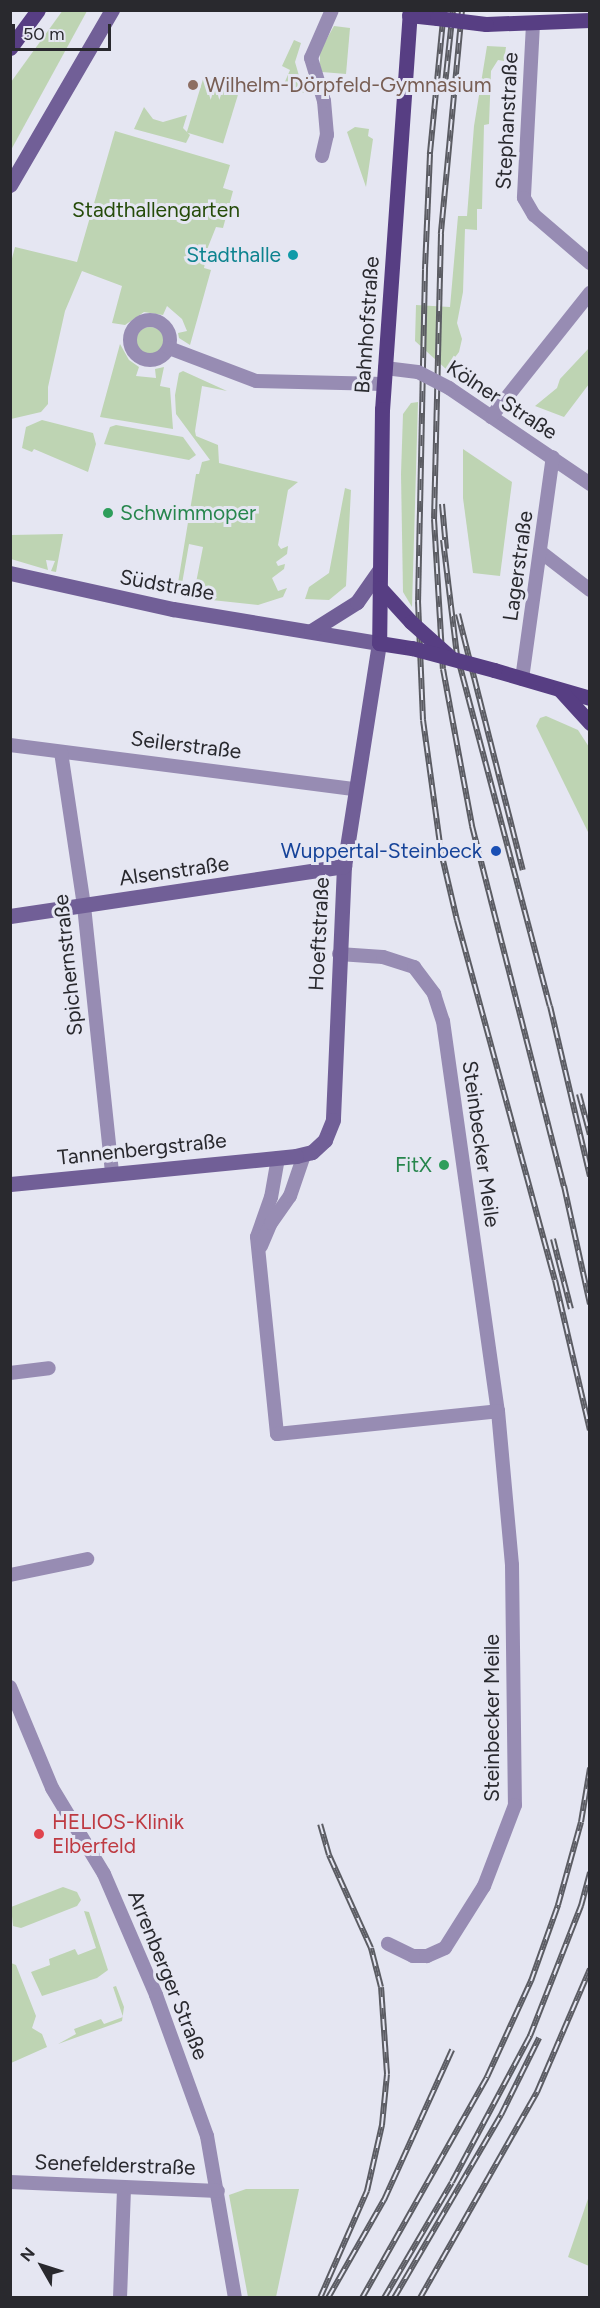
<!DOCTYPE html>
<html>
<head>
<meta charset="utf-8">
<style>
  body { margin:0 }
  #map { position:relative; width:600px; height:2308px; overflow:hidden; background:#e5e6f2; font-family:Figtree,sans-serif }
  div>[style] { position:absolute }
  [style*='--x'] { left:calc(var(--x)*1px); top:calc(var(--y)*1px); width:calc(var(--w)*1px); rotate:calc(var(--a)*1deg) }
  .green>* { inset:0; background:#bed4b3; transform-origin:0 0 }
  .round { border-radius:50% }
  .street>* { height:14px; margin:-7px; padding:0 7px; transform-origin:7px; border-radius:7px; background:#978cb3 }
  .street>.ring { margin:-7px; padding:0; box-sizing:content-box; background:none; border:14px solid #978cb3; border-radius:50% }
  .secondary>* { height:15px; margin:-7.5px; padding:0 7.5px; transform-origin:7.5px; border-radius:7.5px; background:#715f97 }
  .primary>* { height:15px; margin:-7.5px; padding:0 7.5px; transform-origin:7.5px; border-radius:7.5px; background:#573e83 }
  .rail>* { height:6px; margin-top:-3px; transform-origin:0; background:repeating-linear-gradient(90deg,#e5e6f2 0 11px,#5b5c63 0 22px); box-sizing:border-box; border-block:2px solid #5b5c63 }
  .street-bridge>* { height:14px; margin:-7px; padding:0 7px; transform-origin:7px; border-radius:7px; background:#978cb3 }
  .primary-bridge>* { height:15px; margin:-7.5px; padding:0 7.5px; transform-origin:7.5px; border-radius:7.5px; background:#573e83 }
  .dots>* { width:16px; height:16px; translate:-50% -50%; box-sizing:border-box; border:3px solid #e5e6f2; border-radius:50% }
  span { translate:-50% -50%; white-space:nowrap; text-align:center; line-height:1.15; -webkit-text-stroke:6px #e5e6f2; paint-order:stroke }
  .education-label { font-size:21px; color:#785e54 }
  .left { translate:0 -50%; text-align:left }
  .street-label { font-size:21px; color:#29292e }
  .park-label { font-size:21px; color:#254b09 }
  .culture-label { font-size:21px; color:#0d838f }
  .right { translate:-100% -50%; text-align:right }
  .leisure-label { font-size:21px; color:#27864d }
  .transit-label { font-size:21px; color:#164399 }
  .health-label { font-size:21px; color:#be3a42 }
  .frame { position:absolute; inset:0; border:12px solid #29292e; pointer-events:none }
  .north { position:absolute; left:12px; top:2236px; width:60px; height:60px; -webkit-text-stroke:4px #e5e6f2; paint-order:stroke; rotate:309deg; font-size:16px; font-weight:700; line-height:24px; text-align:center; color:#29292e }
  .north::after { content:''; display:block; margin:auto; width:21px; height:27px; background:#29292e; clip-path:polygon(50% 0,100% 100%,50% 72%,0 100%) }
  .scale { position:absolute; left:12px; top:24px; width:99px; height:27px; box-sizing:border-box; border:3px solid #29292e; border-top:0; padding-left:8px; font-size:18px; line-height:21px; white-space:nowrap; color:#29292e; -webkit-text-stroke:4px #e5e6f2; paint-order:stroke }
</style>
</head>
<body>
<div id="map">
  <div class="green">
    <i style="clip-path:polygon(63px 10px,87px 11px,11px 150px,11px 82px)"></i>
    <i style="clip-path:polygon(334px 26px,350px 28px,346px 74px,322px 72px,320px 65px,320px 51px)"></i>
    <i style="clip-path:polygon(294px 40px,301px 43px,295px 62px,304px 93px,284px 84px,290px 70px,282px 66px)"></i>
    <i style="clip-path:polygon(487px 46px,506px 47px,504px 61px,498px 60px,491px 71px,489px 124px,484px 125px,482px 209px,477px 209px,477px 230px,465px 229px,463px 292px,457px 323px,462px 339px,459px 352px,446px 369px,415px 341px,416px 305px,450px 307px,458px 216px,467px 216px,474px 126px)"></i>
    <i style="left:204px;top:76px;width:38px;height:59px;rotate:17deg"></i>
    <i style="clip-path:polygon(144px 107px,153px 119px,163px 122px,187px 115px,183px 128px,190px 135px,186px 143px,134px 129px)"></i>
    <i style="clip-path:polygon(355px 127px,369px 129px,368px 136px,373px 139px,366px 187px,347px 132px)"></i>
    <i style="clip-path:polygon(115px 131px,230px 165px,223px 188px,233px 191px,223px 228px,216px 227px,208px 247px,204px 268px,211px 270px,190px 345px,179px 338px,178px 333px,187px 331px,182px 319px,167px 306px,163px 315px,144px 312px,125px 325px,112px 323px,122px 286px,82px 271px,65px 311px,48px 387px,48px 404px,41px 412px,11px 419px,10px 266px,15px 247px,77px 262px)"></i>
    <i class="round" style="left:136px;top:327px;width:28px;height:28px"></i>
    <i style="clip-path:polygon(120px 344px,129px 360px,139px 367px,136px 376px,156px 378px,155px 369px,164px 367px,160px 386px,170px 388px,173px 429px,100px 417px)"></i>
    <i style="clip-path:polygon(589px 348px,589px 384px,564px 417px,535px 406px,557px 388px,560px 379px)"></i>
    <i style="clip-path:polygon(183px 371px,227px 391px,202px 386px,195px 431px,196px 436px,218px 445px,219px 463px,298px 482px,288px 490px,278px 545px,281px 549px,288px 546px,287px 554px,276px 562px,278px 566px,285px 564px,284px 569px,272px 578px,278px 591px,287px 588px,283px 597px,258px 605px,193px 598px,203px 547px,189px 544px,180px 595px,176px 595px,196px 474px,199px 474px,202px 462px,210px 460px,176px 414px,175px 395px,179px 373px)"></i>
    <i style="clip-path:polygon(418px 402px,412px 607px,403px 592px,401px 474px,403px 414px,411px 403px)"></i>
    <i style="clip-path:polygon(42px 420px,93px 433px,96px 444px,88px 472px,34px 449px,32px 452px,22px 448px,26px 427px)"></i>
    <i style="clip-path:polygon(116px 425px,183px 437px,196px 455px,189px 460px,104px 444px,110px 427px)"></i>
    <i style="clip-path:polygon(463px 449px,512px 482px,500px 576px,473px 573px,463px 498px)"></i>
    <i style="clip-path:polygon(345px 488px,351px 490px,346px 586px,329px 600px,305px 599px,309px 587px,329px 573px)"></i>
    <i style="clip-path:polygon(63px 534px,56px 572px,51px 571px,55px 561px,46px 560px,48px 570px,11px 559px,11px 535px)"></i>
    <i style="clip-path:polygon(546px 716px,578px 730px,589px 747px,589px 834px,536px 726px,540px 718px)"></i>
    <i style="clip-path:polygon(63px 1887px,77px 1892px,81px 1900px,77px 1906px,21px 1928px,13px 1926px,11px 1907px)"></i>
    <i style="clip-path:polygon(84px 1911px,89px 1912px,108px 1970px,97px 1978px,42px 1996px,31px 1972px,50px 1965px,49px 1959px,75px 1949px,78px 1955px,96px 1948px)"></i>
    <i style="clip-path:polygon(11px 1963px,16px 1965px,36px 2016px,32px 2028px,42px 2034px,47px 2047px,11px 2063px)"></i>
    <i style="clip-path:polygon(116px 1986px,124px 2007px,122px 2021px,58px 2044px,76px 2034px,74px 2029px,101px 2019px,104px 2024px,123px 2017px,113px 1987px)"></i>
    <i style="clip-path:polygon(246px 2189px,299px 2189px,276px 2297px,248px 2297px,229px 2195px)"></i>
    <i style="clip-path:polygon(589px 2196px,589px 2266px,568px 2257px)"></i>
  </div>
  <div class="street">
    <i style="--x:533;--y:24;--w:174;--a:93"></i>
    <i style="--x:524;--y:198;--w:20;--a:60"></i>
    <i style="--x:534;--y:215;--w:74;--a:40.6"></i>
    <i style="--x:322;--y:156;--w:22;--a:-77"></i>
    <i style="--x:327;--y:135;--w:34;--a:-95"></i>
    <i style="--x:324;--y:101;--w:45;--a:-106.8"></i>
    <i style="--x:311;--y:58;--w:52;--a:-66.4"></i>
    <i class="ring" style="left:130px;top:320px;width:26px;height:26px"></i>
    <i style="--x:169;--y:348;--w:93;--a:20.8"></i>
    <i style="--x:256;--y:381;--w:128;--a:1.3"></i>
    <i style="--x:385;--y:368;--w:33;--a:7"></i>
    <i style="--x:449;--y:388;--w:171;--a:34.2"></i>
    <i style="--x:491;--y:417;--w:159;--a:-51.4"></i>
    <i style="--x:542;--y:553;--w:61;--a:37.6"></i>
    <i style="--x:522;--y:679;--w:224;--a:-82.1"></i>
    <i style="--x:10;--y:745;--w:348;--a:7.3"></i>
    <i style="--x:61;--y:752;--w:156;--a:81.5"></i>
    <i style="--x:84;--y:906;--w:268;--a:84"></i>
    <i style="--x:339;--y:954;--w:44;--a:3.9"></i>
    <i style="--x:383;--y:957;--w:33;--a:18"></i>
    <i style="--x:414;--y:967;--w:34;--a:53"></i>
    <i style="--x:434;--y:994;--w:28;--a:72"></i>
    <i style="--x:443;--y:1021;--w:394;--a:82"></i>
    <i style="--x:498;--y:1411;--w:155;--a:84.8"></i>
    <i style="--x:512;--y:1565;--w:240;--a:89.3"></i>
    <i style="--x:515;--y:1805;--w:87;--a:110.9"></i>
    <i style="--x:484;--y:1886;--w:73;--a:122.2"></i>
    <i style="--x:445;--y:1948;--w:20;--a:156"></i>
    <i style="--x:427;--y:1956;--w:14;--a:180"></i>
    <i style="--x:413;--y:1956;--w:28;--a:-154"></i>
    <i style="--x:278;--y:1158;--w:40;--a:100"></i>
    <i style="--x:271;--y:1197;--w:42;--a:109.3"></i>
    <i style="--x:257;--y:1237;--w:198;--a:84.2"></i>
    <i style="--x:277;--y:1434;--w:222;--a:-5.9"></i>
    <i style="--x:261;--y:1246;--w:25;--a:-67"></i>
    <i style="--x:271;--y:1223;--w:33;--a:-55"></i>
    <i style="--x:290;--y:1196;--w:43;--a:-71.1"></i>
    <i style="--x:10;--y:1373;--w:39;--a:-7"></i>
    <i style="--x:10;--y:1575;--w:79;--a:-11.7"></i>
    <i style="--x:10;--y:1687;--w:109;--a:67.4"></i>
    <i style="--x:52;--y:1788;--w:100;--a:58.8"></i>
    <i style="--x:104;--y:1874;--w:132;--a:66.7"></i>
    <i style="--x:156;--y:1995;--w:150;--a:70.1"></i>
    <i style="--x:207;--y:2136;--w:164;--a:80.2"></i>
    <i style="--x:10;--y:2182;--w:208;--a:2.5"></i>
    <i style="--x:120;--y:2298;--w:110;--a:-87.9"></i>
  </div>
  <div class="secondary">
    <i style="--x:10;--y:185;--w:203;--a:-59.8"></i>
    <i style="--x:10;--y:573;--w:167;--a:12.5"></i>
    <i style="--x:173;--y:609;--w:209;--a:9.4"></i>
    <i style="--x:379;--y:643;--w:226;--a:98.9"></i>
    <i style="--x:344;--y:866;--w:254;--a:92.5"></i>
    <i style="--x:333;--y:1120;--w:22;--a:112"></i>
    <i style="--x:325;--y:1140;--w:18;--a:137"></i>
    <i style="--x:312;--y:1152;--w:16;--a:166"></i>
    <i style="--x:296;--y:1156;--w:287;--a:174.4"></i>
    <i style="--x:311;--y:631;--w:54;--a:-32.2"></i>
    <i style="--x:357;--y:602;--w:40;--a:-55.1"></i>
    <i style="--x:10;--y:916;--w:338;--a:-8.5"></i>
  </div>
  <div class="primary">
    <i style="--x:410;--y:10;--w:400;--a:94"></i>
    <i style="--x:382;--y:409;--w:234;--a:90.7"></i>
    <i style="--x:379;--y:643;--w:33;--a:9"></i>
    <i style="--x:409;--y:15;--w:28;--a:6"></i>
    <i style="--x:486;--y:24;--w:104;--a:-2.2"></i>
    <i style="--x:10;--y:48;--w:47;--a:-53.6"></i>
    <i style="--x:380;--y:588;--w:46;--a:47.6"></i>
    <i style="--x:494;--y:670;--w:100;--a:16.3"></i>
    <i style="--x:560;--y:690;--w:45;--a:47.7"></i>
  </div>
  <div class="rail">
    <i style="--x:444;--y:10;--w:145;--a:95.6"></i>
    <i style="--x:430;--y:154;--w:116;--a:92.5"></i>
    <i style="--x:425;--y:270;--w:331;--a:91.2"></i>
    <i style="--x:418;--y:601;--w:119;--a:87.6"></i>
    <i style="--x:423;--y:720;--w:133;--a:82.2"></i>
    <i style="--x:441;--y:852;--w:70;--a:76.8"></i>
    <i style="--x:457;--y:920;--w:373;--a:74.8"></i>
    <i style="--x:555;--y:1280;--w:154;--a:76.9"></i>
    <i style="--x:462;--y:10;--w:225;--a:95.4"></i>
    <i style="--x:441;--y:234;--w:285;--a:91.4"></i>
    <i style="--x:434;--y:519;--w:150;--a:86.6"></i>
    <i style="--x:443;--y:669;--w:160;--a:79.5"></i>
    <i style="--x:472;--y:826;--w:372;--a:75.7"></i>
    <i style="--x:564;--y:1186;--w:121;--a:77.6"></i>
    <i style="--x:444;--y:94;--w:84;--a:-83.9"></i>
    <i style="--x:442;--y:504;--w:45;--a:84.9"></i>
    <i style="--x:443;--y:540;--w:116;--a:83.1"></i>
    <i style="--x:457;--y:655;--w:363;--a:75.2"></i>
    <i style="--x:550;--y:1006;--w:175;--a:76.8"></i>
    <i style="--x:458;--y:614;--w:264;--a:75.8"></i>
    <i style="--x:579;--y:1094;--w:42;--a:75"></i>
    <i style="--x:553;--y:1239;--w:72;--a:75.6"></i>
    <i style="--x:320;--y:2298;--w:117;--a:-66.3"></i>
    <i style="--x:367;--y:2191;--w:68;--a:-77.2"></i>
    <i style="--x:382;--y:2125;--w:51;--a:-84.4"></i>
    <i style="--x:387;--y:2074;--w:87;--a:-93.9"></i>
    <i style="--x:381;--y:1987;--w:40;--a:-104.4"></i>
    <i style="--x:371;--y:1948;--w:102;--a:-114.3"></i>
    <i style="--x:329;--y:1855;--w:32;--a:-106"></i>
    <i style="--x:328;--y:2298;--w:113;--a:-60.3"></i>
    <i style="--x:384;--y:2200;--w:165;--a:-65.6"></i>
    <i style="--x:362;--y:2298;--w:254;--a:-60.5"></i>
    <i style="--x:487;--y:2077;--w:106;--a:-65.4"></i>
    <i style="--x:531;--y:1981;--w:81;--a:-70.4"></i>
    <i style="--x:558;--y:1905;--w:86;--a:-74.5"></i>
    <i style="--x:581;--y:1822;--w:55;--a:-80.5"></i>
    <i style="--x:384;--y:2298;--w:134;--a:-59.6"></i>
    <i style="--x:452;--y:2182;--w:166;--a:-61.9"></i>
    <i style="--x:530;--y:2036;--w:140;--a:-68.6"></i>
    <i style="--x:581;--y:1906;--w:35;--a:-75"></i>
    <i style="--x:394;--y:2298;--w:212;--a:-59.7"></i>
    <i style="--x:501;--y:2115;--w:86;--a:-63.7"></i>
    <i style="--x:420;--y:2298;--w:237;--a:-60.4"></i>
    <i style="--x:537;--y:2092;--w:134;--a:-66.7"></i>
  </div>
  <div class="street-bridge">
    <i style="--x:418;--y:372;--w:35;--a:27"></i>
  </div>
  <div class="primary-bridge">
    <i style="--x:437;--y:18;--w:49;--a:7"></i>
    <i style="--x:411;--y:622;--w:51;--a:41.8"></i>
    <i style="--x:412;--y:648;--w:85;--a:15"></i>
  </div>
  <div class="dots">
    <i style="left:193px;top:85px;background:#8d6e63"></i>
    <i style="left:293px;top:255px;background:#0f9aa8"></i>
    <i style="left:108px;top:513px;background:#2e9e5b"></i>
    <i style="left:496px;top:851px;background:#1a4fb4"></i>
    <i style="left:444px;top:1165px;background:#2e9e5b"></i>
    <i style="left:39px;top:1834px;background:#e0444e"></i>
  </div>
  <div class="education-label">
    <span class="left" style="left:205px;top:85px">Wilhelm-Dörpfeld-Gymnasium</span>
  </div>
  <div class="street-label">
    <span style="left:507px;top:121px;rotate:-87deg">Stephanstraße</span>
    <span style="left:367px;top:325px;rotate:-86deg">Bahnhofstraße</span>
    <span style="left:502px;top:400px;rotate:33deg">Kölner Straße</span>
    <span style="left:518px;top:566px;rotate:-82deg">Lagerstraße</span>
    <span style="left:167px;top:585px;rotate:10deg">Südstraße</span>
    <span style="left:186px;top:745px;rotate:7deg">Seilerstraße</span>
    <span style="left:174px;top:871px;rotate:-8deg">Alsenstraße</span>
    <span style="left:319px;top:934px;rotate:-87deg">Hoeftstraße</span>
    <span style="left:68px;top:965px;rotate:-96deg">Spichernstraße</span>
    <span style="left:481px;top:1144px;rotate:82deg">Steinbecker Meile</span>
    <span style="left:142px;top:1149px;rotate:-6deg">Tannenbergstraße</span>
    <span style="left:492px;top:1718px;rotate:-90deg">Steinbecker Meile</span>
    <span style="left:168px;top:1975px;rotate:68deg">Arrenberger Straße</span>
    <span style="left:115px;top:2165px;rotate:2deg">Senefelderstraße</span>
  </div>
  <div class="park-label">
    <span style="left:156px;top:210px">Stadthallengarten</span>
  </div>
  <div class="culture-label">
    <span class="right" style="left:281px;top:255px">Stadthalle</span>
  </div>
  <div class="leisure-label">
    <span class="left" style="left:120px;top:513px">Schwimmoper</span>
    <span class="right" style="left:432px;top:1165px">FitX</span>
  </div>
  <div class="transit-label">
    <span class="right" style="left:482px;top:851px">Wuppertal-Steinbeck</span>
  </div>
  <div class="health-label">
    <span class="left" style="left:52px;top:1834px">HELIOS-Klinik<br>Elberfeld</span>
  </div>
  <div class="frame"></div>
  <div class="north">N</div>
  <div class="scale">50 m</div>
</div>
</body>
</html>
